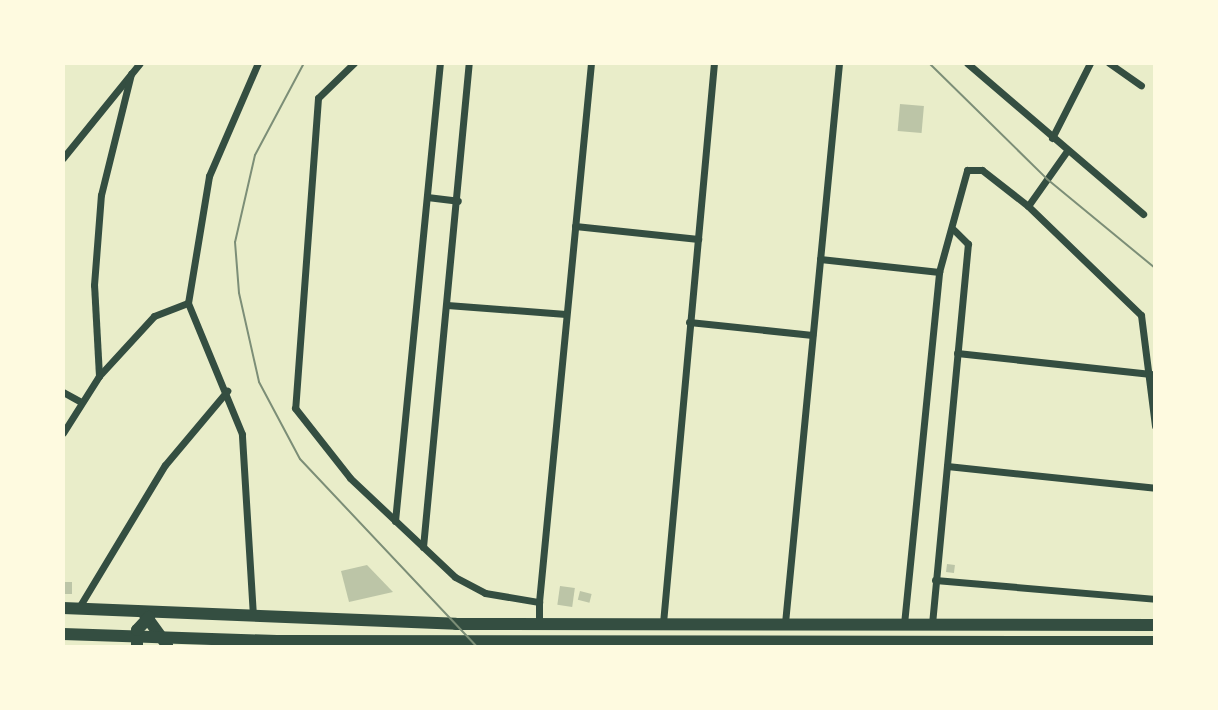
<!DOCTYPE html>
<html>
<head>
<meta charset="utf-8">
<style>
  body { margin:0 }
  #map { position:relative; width:1218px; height:710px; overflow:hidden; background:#e9edc9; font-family:"Fira Sans Condensed",sans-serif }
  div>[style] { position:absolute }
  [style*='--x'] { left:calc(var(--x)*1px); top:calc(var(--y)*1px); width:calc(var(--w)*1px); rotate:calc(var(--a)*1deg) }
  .building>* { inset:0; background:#bcc5a7; transform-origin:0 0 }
  .minor>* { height:7px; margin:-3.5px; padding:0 3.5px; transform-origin:3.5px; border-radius:3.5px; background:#344e41 }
  .primary>* { height:12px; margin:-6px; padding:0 6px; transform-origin:6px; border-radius:6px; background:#344e41 }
  .tram>* { height:2px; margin:-1px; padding:0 1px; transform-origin:1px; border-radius:1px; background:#7c8e77 }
  span { translate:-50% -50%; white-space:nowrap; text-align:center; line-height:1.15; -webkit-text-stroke:6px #fefae0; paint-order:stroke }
  .frame { position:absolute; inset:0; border:65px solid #fefae0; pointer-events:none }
</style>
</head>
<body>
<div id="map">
  <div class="building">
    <i style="left:900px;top:104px;width:24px;height:27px;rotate:5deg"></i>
    <i style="left:947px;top:564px;width:8px;height:8px;rotate:7deg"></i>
    <i style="clip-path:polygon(367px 565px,393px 592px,349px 602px,341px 571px)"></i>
    <i style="left:63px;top:582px;width:9px;height:12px"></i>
    <i style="left:560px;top:586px;width:15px;height:19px;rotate:8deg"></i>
    <i style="left:580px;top:591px;width:12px;height:9px;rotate:14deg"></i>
  </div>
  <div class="minor">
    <i style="--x:354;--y:63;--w:50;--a:135.8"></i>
    <i style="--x:318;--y:98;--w:311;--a:94.2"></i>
    <i style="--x:295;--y:408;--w:89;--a:51.8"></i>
    <i style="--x:350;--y:478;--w:144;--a:43.3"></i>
    <i style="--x:455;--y:577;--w:34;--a:28"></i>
    <i style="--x:485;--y:593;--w:55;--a:9.5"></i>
    <i style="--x:539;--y:602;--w:22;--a:90"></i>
    <i style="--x:967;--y:63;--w:232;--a:40.6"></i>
    <i style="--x:1109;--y:63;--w:39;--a:35"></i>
    <i style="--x:1052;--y:138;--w:84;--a:-63.1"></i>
    <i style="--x:63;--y:158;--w:122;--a:-51"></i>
    <i style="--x:427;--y:197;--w:31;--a:7"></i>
    <i style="--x:1028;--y:206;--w:67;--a:-54.7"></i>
    <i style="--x:575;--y:226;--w:124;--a:6"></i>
    <i style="--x:820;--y:259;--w:120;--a:6.2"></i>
    <i style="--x:447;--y:305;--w:119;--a:4.3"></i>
    <i style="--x:689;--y:322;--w:124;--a:6"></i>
    <i style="--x:957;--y:353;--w:195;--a:6.2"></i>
    <i style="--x:99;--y:376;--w:91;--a:-93.1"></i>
    <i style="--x:94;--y:285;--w:90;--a:-85.6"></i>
    <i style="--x:101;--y:195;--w:125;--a:-76.1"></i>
    <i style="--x:63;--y:392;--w:21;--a:29"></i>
    <i style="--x:63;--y:433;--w:67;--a:-57.7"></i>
    <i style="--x:99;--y:376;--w:81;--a:-47.5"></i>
    <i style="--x:154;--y:316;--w:36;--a:-21"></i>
    <i style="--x:947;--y:466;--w:209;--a:6"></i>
    <i style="--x:395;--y:521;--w:460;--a:-84.4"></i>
    <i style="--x:423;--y:547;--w:486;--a:-84.6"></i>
    <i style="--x:935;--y:580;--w:221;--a:4.9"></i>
    <i style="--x:539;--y:602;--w:542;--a:-84.49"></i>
    <i style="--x:78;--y:609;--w:168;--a:-58.9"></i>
    <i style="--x:165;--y:465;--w:97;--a:-50"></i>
    <i style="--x:253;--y:616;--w:182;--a:-93.5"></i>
    <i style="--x:242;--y:434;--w:142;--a:-112.4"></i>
    <i style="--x:188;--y:303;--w:129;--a:-80.6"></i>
    <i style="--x:209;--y:176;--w:123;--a:-66.6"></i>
    <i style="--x:663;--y:623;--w:562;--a:-84.8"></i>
    <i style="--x:785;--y:623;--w:563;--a:-84.49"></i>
    <i style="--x:904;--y:624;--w:354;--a:-84.3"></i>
    <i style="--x:939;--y:272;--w:106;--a:-74.6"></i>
    <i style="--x:967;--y:170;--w:15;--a:0"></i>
    <i style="--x:982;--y:170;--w:58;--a:38"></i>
    <i style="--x:1028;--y:206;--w:157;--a:44"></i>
    <i style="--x:1141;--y:315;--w:112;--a:82.8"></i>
    <i style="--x:932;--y:624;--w:382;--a:-84.6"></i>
    <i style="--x:968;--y:244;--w:20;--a:-135"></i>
  </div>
  <div class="primary">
    <i style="--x:63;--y:608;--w:393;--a:2.3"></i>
    <i style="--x:456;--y:624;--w:699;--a:0.08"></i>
    <i style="--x:143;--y:612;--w:41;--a:54"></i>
    <i style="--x:63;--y:634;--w:214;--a:1.9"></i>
    <i style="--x:277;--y:641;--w:878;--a:0.07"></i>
    <i style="--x:137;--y:647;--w:17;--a:-90"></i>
    <i style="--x:137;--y:630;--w:18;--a:-47"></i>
  </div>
  <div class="tram">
    <i style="--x:304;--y:63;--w:104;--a:118"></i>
    <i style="--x:255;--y:155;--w:89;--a:102.9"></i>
    <i style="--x:235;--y:242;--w:51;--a:85.5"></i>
    <i style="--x:239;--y:293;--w:91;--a:77.3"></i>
    <i style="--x:259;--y:382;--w:87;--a:62"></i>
    <i style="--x:300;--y:459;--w:258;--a:46.7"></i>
    <i style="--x:929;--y:63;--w:165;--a:44.5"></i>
    <i style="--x:1047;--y:179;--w:140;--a:39.5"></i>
  </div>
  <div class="frame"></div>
</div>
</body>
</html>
